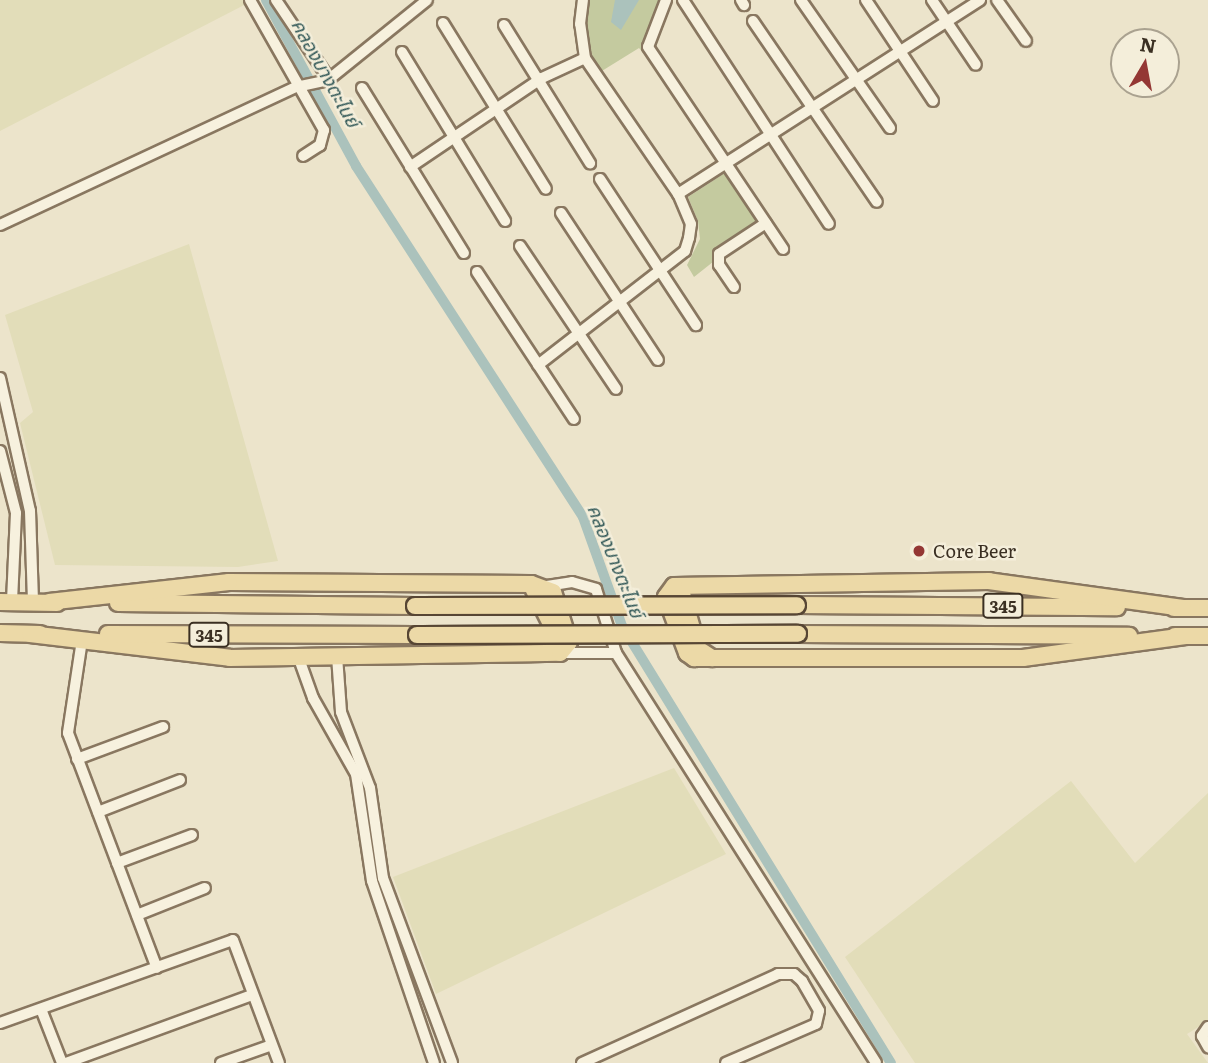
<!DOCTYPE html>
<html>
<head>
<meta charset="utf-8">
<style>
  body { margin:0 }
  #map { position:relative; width:1208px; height:1063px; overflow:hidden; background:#ece4cb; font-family:Literata,"Noto Sans Thai",serif }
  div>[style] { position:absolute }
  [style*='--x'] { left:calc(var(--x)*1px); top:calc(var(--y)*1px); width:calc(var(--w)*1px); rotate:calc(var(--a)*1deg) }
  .farmland>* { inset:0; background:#e2ddb9 }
  .green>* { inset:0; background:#c4ca9f }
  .water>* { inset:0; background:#abc2bc }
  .canal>* { height:10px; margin:-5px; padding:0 5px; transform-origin:5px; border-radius:5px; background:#abc2bc }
  .roads { filter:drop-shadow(2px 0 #897760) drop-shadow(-2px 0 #897760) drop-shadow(0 2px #897760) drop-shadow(0 -2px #897760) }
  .minor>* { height:10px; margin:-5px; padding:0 5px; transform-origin:5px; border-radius:5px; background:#f7f1de }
  .primary>* { height:16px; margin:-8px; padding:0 8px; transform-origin:8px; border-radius:8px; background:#ecd9a7 }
  .bridges { filter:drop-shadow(2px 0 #574634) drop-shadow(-2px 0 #574634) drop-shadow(0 2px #574634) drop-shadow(0 -2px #574634) }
  .primary-bridge>* { height:16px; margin:-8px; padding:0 8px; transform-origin:8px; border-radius:8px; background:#ecd9a7 }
  .dots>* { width:19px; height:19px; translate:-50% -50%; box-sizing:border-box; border:4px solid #f4eeda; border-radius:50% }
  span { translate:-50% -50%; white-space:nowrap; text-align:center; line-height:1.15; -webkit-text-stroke:5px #f4eeda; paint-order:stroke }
  .shield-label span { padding:2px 5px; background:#f4eeda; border:2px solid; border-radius:5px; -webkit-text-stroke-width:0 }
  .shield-label { font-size:16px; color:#3a2f22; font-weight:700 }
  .poi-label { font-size:18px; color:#3a2f22 }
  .left { translate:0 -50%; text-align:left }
  .water-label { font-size:19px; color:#335958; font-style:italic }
  .north { position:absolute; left:1110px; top:28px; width:70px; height:70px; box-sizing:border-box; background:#f4eeda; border:2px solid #aaa290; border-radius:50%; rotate:10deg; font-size:19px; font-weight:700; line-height:28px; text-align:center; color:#3a2f22 }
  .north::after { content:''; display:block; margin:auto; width:24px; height:32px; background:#943734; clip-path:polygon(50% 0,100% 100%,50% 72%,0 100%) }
</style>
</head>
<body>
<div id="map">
  <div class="farmland">
    <i style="clip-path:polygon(0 0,249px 0,250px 2px,0 131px)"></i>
    <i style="clip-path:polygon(189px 244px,278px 561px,238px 567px,55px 565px,20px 423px,33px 412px,5px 315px)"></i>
    <i style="clip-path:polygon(674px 768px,726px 854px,436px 994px,393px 877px)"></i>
    <i style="clip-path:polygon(1071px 781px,1135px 863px,1208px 793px,1208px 1021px,1187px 1034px,1208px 1063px,915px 1063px,845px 957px)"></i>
  </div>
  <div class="green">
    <i style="clip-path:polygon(587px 0,667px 0,645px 55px,639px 48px,597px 74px,587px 60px,581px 25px)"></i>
    <i style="clip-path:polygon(728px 171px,762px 223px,694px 277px,687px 265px,700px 239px,698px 221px,688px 197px)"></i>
  </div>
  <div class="water">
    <i style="clip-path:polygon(615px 0,639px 0,621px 30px,611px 22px)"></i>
  </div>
  <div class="canal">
    <i style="--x:266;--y:0;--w:189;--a:61.5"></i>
    <i style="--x:356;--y:166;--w:418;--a:57.1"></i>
    <i style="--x:583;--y:517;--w:116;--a:70.3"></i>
    <i style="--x:622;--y:626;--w:513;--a:58.39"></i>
  </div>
  <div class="roads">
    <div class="minor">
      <i style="--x:250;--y:0;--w:150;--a:60.4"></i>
      <i style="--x:324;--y:130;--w:16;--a:105"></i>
      <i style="--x:320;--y:145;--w:20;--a:147"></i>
      <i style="--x:276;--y:0;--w:95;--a:56.1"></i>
      <i style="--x:666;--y:0;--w:50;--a:111"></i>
      <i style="--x:648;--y:47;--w:243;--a:56.2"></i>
      <i style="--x:683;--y:0;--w:267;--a:56.9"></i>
      <i style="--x:741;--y:0;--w:6;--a:59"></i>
      <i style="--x:801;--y:0;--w:156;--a:55.2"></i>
      <i style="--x:866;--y:0;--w:121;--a:56.4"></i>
      <i style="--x:932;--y:0;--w:78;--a:55.9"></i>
      <i style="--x:997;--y:0;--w:50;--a:54.7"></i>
      <i style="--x:753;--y:21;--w:219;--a:55.6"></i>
      <i style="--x:443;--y:23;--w:195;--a:58.2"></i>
      <i style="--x:504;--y:25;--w:163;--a:58.1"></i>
      <i style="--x:402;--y:52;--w:198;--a:58.6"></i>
      <i style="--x:362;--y:88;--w:194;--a:58.3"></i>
      <i style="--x:410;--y:167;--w:159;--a:-34"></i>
      <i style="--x:542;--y:78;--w:47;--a:-24.9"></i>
      <i style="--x:600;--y:179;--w:175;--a:56.7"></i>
      <i style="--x:678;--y:194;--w:359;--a:-32.7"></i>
      <i style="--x:561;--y:213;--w:176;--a:56.6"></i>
      <i style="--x:0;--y:225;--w:327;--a:-25"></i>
      <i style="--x:296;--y:87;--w:33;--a:-12"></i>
      <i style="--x:328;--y:80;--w:127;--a:-38.9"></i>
      <i style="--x:520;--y:246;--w:172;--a:56.1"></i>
      <i style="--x:477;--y:272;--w:176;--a:56.6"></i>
      <i style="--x:734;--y:287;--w:27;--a:-124"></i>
      <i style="--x:719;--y:265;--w:11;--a:-90"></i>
      <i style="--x:719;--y:254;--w:56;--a:-33.4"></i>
      <i style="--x:538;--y:365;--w:186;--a:-37.8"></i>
      <i style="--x:685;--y:251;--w:14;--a:-73"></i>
      <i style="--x:689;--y:238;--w:14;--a:-82"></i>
      <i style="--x:691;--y:224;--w:33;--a:-113"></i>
      <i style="--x:678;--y:194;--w:165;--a:-124.4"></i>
      <i style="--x:585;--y:58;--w:34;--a:-98"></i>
      <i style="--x:580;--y:24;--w:24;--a:-83"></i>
      <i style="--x:0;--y:378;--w:136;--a:77.3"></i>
      <i style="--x:30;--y:511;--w:91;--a:88.1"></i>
      <i style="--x:0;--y:451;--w:64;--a:75.5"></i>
      <i style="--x:16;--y:513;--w:89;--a:92.6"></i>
      <i style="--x:547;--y:586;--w:25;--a:-9"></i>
      <i style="--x:572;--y:582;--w:25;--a:16"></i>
      <i style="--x:596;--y:589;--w:67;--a:72.6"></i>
      <i style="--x:616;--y:653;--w:485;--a:57.6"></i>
      <i style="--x:82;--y:640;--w:94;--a:98.6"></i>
      <i style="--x:68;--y:733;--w:251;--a:69.3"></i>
      <i style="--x:560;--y:653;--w:56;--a:0"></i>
      <i style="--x:298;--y:656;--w:45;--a:70.3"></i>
      <i style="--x:313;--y:698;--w:87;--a:60.5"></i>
      <i style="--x:356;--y:774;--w:108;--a:81.5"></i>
      <i style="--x:372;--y:881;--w:192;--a:71.2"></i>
      <i style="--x:337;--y:656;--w:56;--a:85.9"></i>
      <i style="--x:341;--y:712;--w:81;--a:69.1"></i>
      <i style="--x:370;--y:788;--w:91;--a:81.8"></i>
      <i style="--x:383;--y:878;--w:197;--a:69.5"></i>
      <i style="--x:77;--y:759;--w:92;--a:-20.4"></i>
      <i style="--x:98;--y:812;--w:88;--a:-21.3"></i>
      <i style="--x:117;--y:863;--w:80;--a:-20.5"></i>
      <i style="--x:137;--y:915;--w:73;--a:-21.7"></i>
      <i style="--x:41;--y:1009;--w:58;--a:68.7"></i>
      <i style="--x:0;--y:1023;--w:247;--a:-19.6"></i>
      <i style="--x:233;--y:940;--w:131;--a:69.5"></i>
      <i style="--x:1208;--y:1027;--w:11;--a:124"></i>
      <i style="--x:1202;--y:1036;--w:13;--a:61"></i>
      <i style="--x:66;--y:1063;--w:198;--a:-20.1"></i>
      <i style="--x:221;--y:1063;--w:51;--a:-19.5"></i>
      <i style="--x:582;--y:1063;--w:215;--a:-24.4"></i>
      <i style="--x:778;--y:974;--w:16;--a:0"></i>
      <i style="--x:794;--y:974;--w:11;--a:41"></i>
      <i style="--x:802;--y:981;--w:34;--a:60"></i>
      <i style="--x:819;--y:1011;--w:13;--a:103"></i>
      <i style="--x:816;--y:1024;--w:98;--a:156.6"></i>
    </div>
    <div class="primary">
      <i style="--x:531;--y:584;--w:51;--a:63.4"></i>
      <i style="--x:554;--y:630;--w:18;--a:90"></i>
      <i style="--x:682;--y:594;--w:57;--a:73.8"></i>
      <i style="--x:698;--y:649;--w:17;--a:33"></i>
      <i style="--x:0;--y:602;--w:57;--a:1"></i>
      <i style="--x:118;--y:603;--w:297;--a:0.6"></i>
      <i style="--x:797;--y:605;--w:320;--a:0.4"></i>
      <i style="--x:1174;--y:608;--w:34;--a:0"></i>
      <i style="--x:1183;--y:608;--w:196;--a:-172.1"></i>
      <i style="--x:989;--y:581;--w:315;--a:179.1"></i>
      <i style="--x:674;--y:586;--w:14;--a:126"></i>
      <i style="--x:666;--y:597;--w:60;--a:69.4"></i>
      <i style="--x:687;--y:653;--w:9;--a:36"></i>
      <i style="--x:694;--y:658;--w:329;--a:0"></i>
      <i style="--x:1023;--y:658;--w:164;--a:-7.7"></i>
      <i style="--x:0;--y:633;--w:40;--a:1.4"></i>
      <i style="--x:30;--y:634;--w:201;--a:6.8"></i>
      <i style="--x:230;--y:658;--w:330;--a:-0.9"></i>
      <i style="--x:560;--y:653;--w:14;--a:-51"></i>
      <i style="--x:569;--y:642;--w:52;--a:-107.7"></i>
      <i style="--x:553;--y:592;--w:23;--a:-160"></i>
      <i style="--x:531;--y:584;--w:302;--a:-179.6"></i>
      <i style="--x:229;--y:582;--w:181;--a:173.7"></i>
      <i style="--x:108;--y:634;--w:309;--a:0.2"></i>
      <i style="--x:798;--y:634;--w:331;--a:0.3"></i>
      <i style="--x:1175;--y:636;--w:33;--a:0"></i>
    </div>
  </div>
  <div class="bridges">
    <div class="primary-bridge">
      <i style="--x:415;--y:606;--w:382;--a:-0.1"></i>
      <i style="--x:417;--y:635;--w:381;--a:-0.2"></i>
    </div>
  </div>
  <div class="dots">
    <i style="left:919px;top:551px;background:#943734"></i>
  </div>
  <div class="shield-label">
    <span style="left:1003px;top:606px">345</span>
    <span style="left:209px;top:635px">345</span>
  </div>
  <div class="poi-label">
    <span class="left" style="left:933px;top:551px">Core Beer</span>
  </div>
  <div class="water-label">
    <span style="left:326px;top:73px;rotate:61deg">คลองบางตะไนย์</span>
    <span style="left:616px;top:561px;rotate:68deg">คลองบางตะไนย์</span>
  </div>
  <div class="north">N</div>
</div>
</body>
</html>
